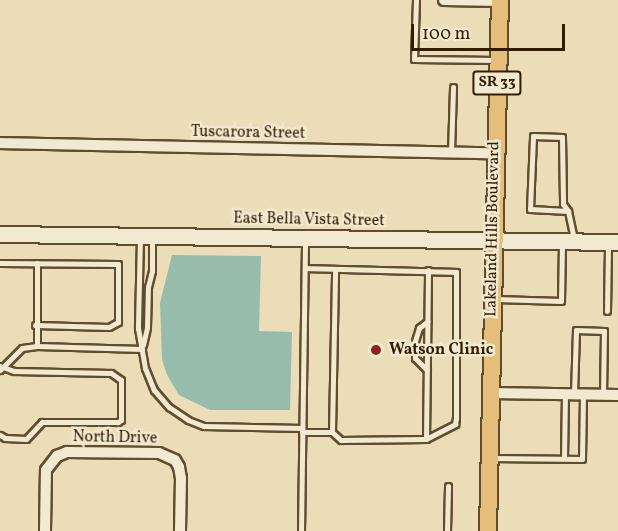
<!DOCTYPE html>
<html>
<head>
<meta charset="utf-8">
<style>
  body { margin:0 }
  #map { position:relative; width:618px; height:531px; overflow:hidden; background:#eaddb7; font-family:Vollkorn,serif }
  div>[style] { position:absolute }
  [style*='--x'] { left:calc(var(--x)*1px); top:calc(var(--y)*1px); width:calc(var(--w)*1px); rotate:calc(var(--a)*1deg) }
  .water>* { inset:0; background:#98bcac }
  .roads { filter:drop-shadow(2px 0 #614d2e) drop-shadow(-2px 0 #614d2e) drop-shadow(0 2px #614d2e) drop-shadow(0 -2px #614d2e) }
  .lane>* { height:5px; margin:-2.5px; padding:0 2.5px; transform-origin:2.5px; border-radius:2.5px; background:#f1e9d0 }
  .street>* { height:10px; margin:-5px; padding:0 5px; transform-origin:5px; border-radius:5px; background:#f1e9d0 }
  .secondary>* { height:15px; margin:-7.5px; padding:0 7.5px; transform-origin:7.5px; border-radius:7.5px; background:#f1e9d0 }
  .primary>* { height:16px; margin:-8px; padding:0 8px; transform-origin:8px; border-radius:8px; background:#e5be7c }
  .dots>* { width:16px; height:16px; translate:-50% -50%; box-sizing:border-box; border:3px solid #f1e9d0; border-radius:50% }
  span { translate:-50% -50%; white-space:nowrap; text-align:center; line-height:1.15; -webkit-text-stroke:5px #f1e9d0; paint-order:stroke }
  .shield-label span { padding:2px 4px; background:#f1e9d0; border:2px solid; border-radius:4px; -webkit-text-stroke-width:0 }
  .shield-label { font-size:15px; color:#331d00; font-weight:700 }
  .street-label { font-size:16px; color:#331d00 }
  .poi-label { font-size:16px; color:#331d00; font-weight:700 }
  .left { translate:0 -50%; text-align:left }
  .scale { position:absolute; left:411px; top:24px; width:154px; height:27px; box-sizing:border-box; border:3px solid #331d00; border-top:0; padding-left:8px; font-size:18px; line-height:21px; white-space:nowrap; color:#331d00; -webkit-text-stroke:4px #f1e9d0; paint-order:stroke }
</style>
</head>
<body>
<div id="map">
  <div class="water">
    <i style="clip-path:polygon(172px 255px,261px 256px,259px 331px,292px 332px,290px 410px,210px 410px,179px 395px,167px 375px,162px 359px,160px 303px)"></i>
  </div>
  <div class="roads">
    <div class="lane">
      <i style="--x:416;--y:0;--w:59;--a:91.9"></i>
      <i style="--x:414;--y:59;--w:82;--a:0.7"></i>
      <i style="--x:451;--y:152;--w:65;--a:-88.2"></i>
      <i style="--x:568;--y:211;--w:38;--a:-177"></i>
      <i style="--x:530;--y:209;--w:73;--a:-87.6"></i>
      <i style="--x:533;--y:136;--w:29;--a:2"></i>
      <i style="--x:562;--y:137;--w:67;--a:89.1"></i>
      <i style="--x:563;--y:204;--w:9;--a:54"></i>
      <i style="--x:568;--y:211;--w:30;--a:78"></i>
      <i style="--x:140;--y:237;--w:91;--a:91.3"></i>
      <i style="--x:138;--y:328;--w:41;--a:80.1"></i>
      <i style="--x:145;--y:368;--w:24;--a:68"></i>
      <i style="--x:154;--y:390;--w:23;--a:49"></i>
      <i style="--x:169;--y:407;--w:23;--a:34"></i>
      <i style="--x:188;--y:420;--w:17;--a:21"></i>
      <i style="--x:204;--y:426;--w:98;--a:1.2"></i>
      <i style="--x:0;--y:263;--w:118;--a:0.5"></i>
      <i style="--x:118;--y:264;--w:58;--a:90"></i>
      <i style="--x:118;--y:322;--w:10;--a:151"></i>
      <i style="--x:109;--y:327;--w:74;--a:-178.5"></i>
      <i style="--x:496;--y:299;--w:65;--a:1.8"></i>
      <i style="--x:561;--y:301;--w:58;--a:-89"></i>
      <i style="--x:607;--y:311;--w:67;--a:-89.1"></i>
      <i style="--x:415;--y:341;--w:14;--a:-73"></i>
      <i style="--x:419;--y:328;--w:11;--a:-38"></i>
      <i style="--x:143;--y:345;--w:18;--a:-77"></i>
      <i style="--x:147;--y:327;--w:40;--a:-88.6"></i>
      <i style="--x:148;--y:287;--w:16;--a:-76"></i>
      <i style="--x:152;--y:271;--w:33;--a:-90"></i>
      <i style="--x:37;--y:346;--w:83;--a:-90"></i>
      <i style="--x:415;--y:350;--w:8;--a:90"></i>
      <i style="--x:415;--y:358;--w:17;--a:45"></i>
      <i style="--x:0;--y:366;--w:15;--a:20"></i>
      <i style="--x:14;--y:371;--w:97;--a:1.2"></i>
      <i style="--x:111;--y:373;--w:12;--a:35"></i>
      <i style="--x:121;--y:380;--w:40;--a:90"></i>
      <i style="--x:121;--y:420;--w:4;--a:146"></i>
      <i style="--x:118;--y:422;--w:76;--a:180"></i>
      <i style="--x:42;--y:422;--w:23;--a:133"></i>
      <i style="--x:26;--y:439;--w:21;--a:-177"></i>
      <i style="--x:5;--y:438;--w:6;--a:-149"></i>
      <i style="--x:0;--y:370;--w:31;--a:-45"></i>
      <i style="--x:22;--y:348;--w:15;--a:-8"></i>
      <i style="--x:37;--y:346;--w:105;--a:1.6"></i>
      <i style="--x:574;--y:394;--w:64;--a:-88.2"></i>
      <i style="--x:576;--y:330;--w:28;--a:2"></i>
      <i style="--x:604;--y:331;--w:64;--a:90.9"></i>
      <i style="--x:302;--y:432;--w:30;--a:0"></i>
      <i style="--x:332;--y:432;--w:12;--a:42"></i>
      <i style="--x:341;--y:440;--w:85;--a:-0.7"></i>
      <i style="--x:426;--y:439;--w:33;--a:-27"></i>
      <i style="--x:455;--y:424;--w:6;--a:-81"></i>
      <i style="--x:456;--y:418;--w:146;--a:-90"></i>
      <i style="--x:456;--y:272;--w:151;--a:-178.5"></i>
      <i style="--x:332;--y:432;--w:163;--a:-88.9"></i>
      <i style="--x:426;--y:439;--w:169;--a:-89.3"></i>
      <i style="--x:491;--y:458;--w:91;--a:0.6"></i>
      <i style="--x:582;--y:459;--w:64;--a:-89.1"></i>
      <i style="--x:564;--y:458;--w:64;--a:-89.1"></i>
      <i style="--x:301;--y:531;--w:292;--a:-89.2"></i>
      <i style="--x:447;--y:531;--w:45;--a:-88.7"></i>
    </div>
    <div class="street">
      <i style="--x:444;--y:0;--w:56;--a:1"></i>
      <i style="--x:0;--y:143;--w:495;--a:1.2"></i>
      <i style="--x:490;--y:393;--w:128;--a:0.9"></i>
      <i style="--x:45;--y:531;--w:61;--a:-89.1"></i>
      <i style="--x:46;--y:470;--w:18;--a:-52"></i>
      <i style="--x:57;--y:456;--w:11;--a:-22"></i>
      <i style="--x:67;--y:452;--w:92;--a:0.6"></i>
      <i style="--x:159;--y:453;--w:17;--a:24"></i>
      <i style="--x:175;--y:460;--w:8;--a:60"></i>
      <i style="--x:179;--y:467;--w:11;--a:80"></i>
      <i style="--x:181;--y:478;--w:53;--a:91.1"></i>
    </div>
    <div class="secondary">
      <i style="--x:0;--y:234;--w:618;--a:0.74"></i>
    </div>
    <div class="primary">
      <i style="--x:488;--y:531;--w:531;--a:-88.71"></i>
    </div>
  </div>
  <div class="dots">
    <i style="left:376px;top:350px;background:#8f2418"></i>
  </div>
  <div class="shield-label">
    <span style="left:497px;top:83px">SR 33</span>
  </div>
  <div class="street-label">
    <span style="left:248px;top:133px;rotate:1deg">Tuscarora Street</span>
    <span style="left:309px;top:220px;rotate:1deg">East Bella Vista Street</span>
    <span style="left:493px;top:229px;rotate:-89deg">Lakeland Hills Boulevard</span>
    <span style="left:115px;top:438px;rotate:1deg">North Drive</span>
  </div>
  <div class="poi-label">
    <span class="left" style="left:389px;top:350px">Watson Clinic</span>
  </div>
  <div class="scale">100 m</div>
</div>
</body>
</html>
